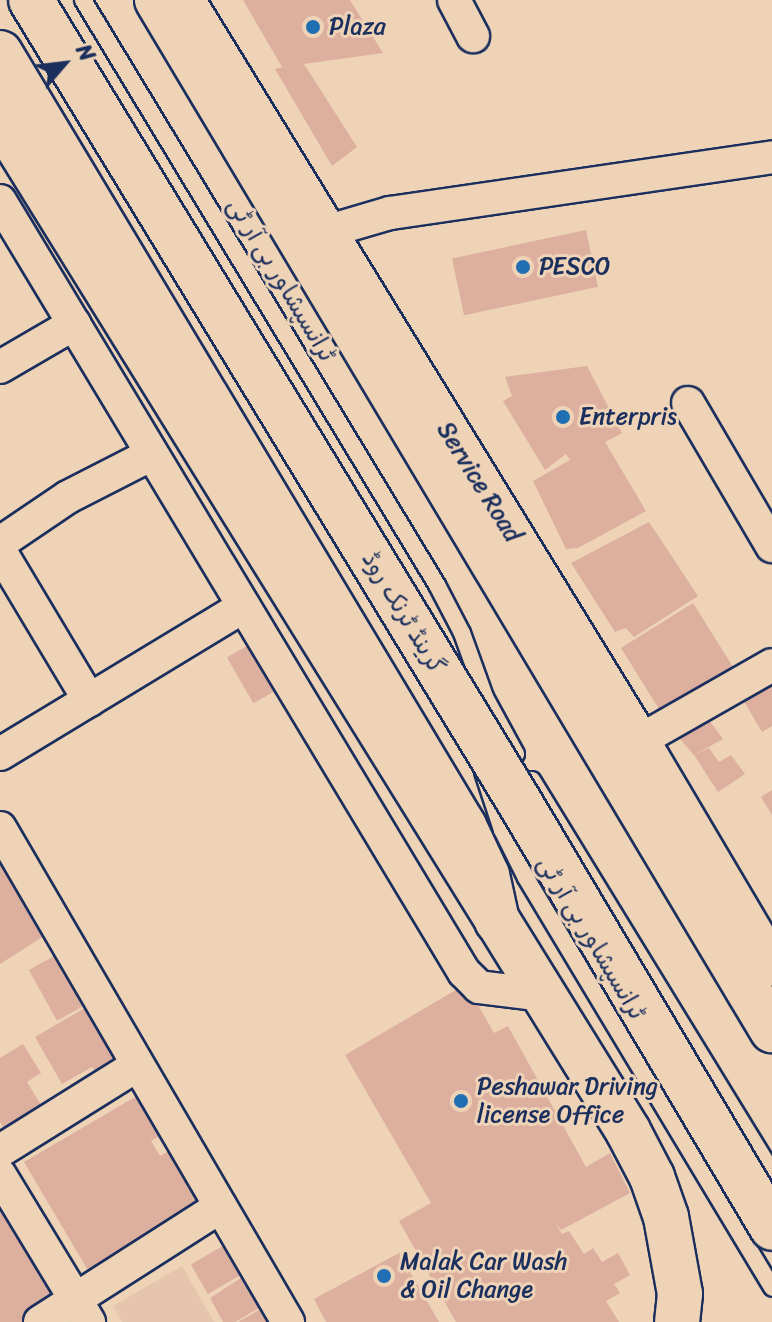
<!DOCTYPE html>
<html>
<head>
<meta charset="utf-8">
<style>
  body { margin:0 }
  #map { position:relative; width:772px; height:1322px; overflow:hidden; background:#efd3b6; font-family:Sriracha,"Playpen Sans Arabic",sans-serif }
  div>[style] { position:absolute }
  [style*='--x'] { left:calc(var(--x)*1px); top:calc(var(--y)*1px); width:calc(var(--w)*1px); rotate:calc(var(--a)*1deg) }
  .built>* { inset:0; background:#e5c5ad }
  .building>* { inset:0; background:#dcaf9f; transform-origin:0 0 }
  .roads { filter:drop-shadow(2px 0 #1b2f5e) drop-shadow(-2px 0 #1b2f5e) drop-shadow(0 2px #1b2f5e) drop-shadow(0 -2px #1b2f5e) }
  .service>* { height:16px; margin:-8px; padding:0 8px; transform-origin:8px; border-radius:8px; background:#efd3b6 }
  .minor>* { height:32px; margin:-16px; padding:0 16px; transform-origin:16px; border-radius:16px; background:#efd3b6 }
  .tertiary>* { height:40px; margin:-20px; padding:0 20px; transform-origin:20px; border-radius:20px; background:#efd3b6 }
  .secondary>* { height:44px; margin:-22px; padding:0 22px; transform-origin:22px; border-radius:22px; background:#efd3b6 }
  .trunk>* { height:44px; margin:-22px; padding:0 22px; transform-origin:22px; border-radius:22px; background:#efd3b6 }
  .bridges { filter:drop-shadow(2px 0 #1b2f5e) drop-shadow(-2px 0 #1b2f5e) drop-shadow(0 2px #1b2f5e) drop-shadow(0 -2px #1b2f5e) }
  .trunk-bridge>* { height:44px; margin:-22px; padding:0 22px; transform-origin:22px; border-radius:22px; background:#efd3b6 }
  .dots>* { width:22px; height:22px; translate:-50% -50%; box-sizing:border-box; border:4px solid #efd3b6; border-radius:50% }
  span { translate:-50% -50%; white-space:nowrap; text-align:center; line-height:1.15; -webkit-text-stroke:6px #efd3b6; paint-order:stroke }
  .poi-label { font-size:24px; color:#1b2f5e }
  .left { translate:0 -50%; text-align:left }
  .street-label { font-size:24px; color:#1b2f5e }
  .north { position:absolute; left:24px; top:24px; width:80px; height:80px; -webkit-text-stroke:6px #efd3b6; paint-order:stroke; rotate:62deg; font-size:22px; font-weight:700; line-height:32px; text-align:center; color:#1b2f5e }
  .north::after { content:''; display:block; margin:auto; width:28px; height:36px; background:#1b2f5e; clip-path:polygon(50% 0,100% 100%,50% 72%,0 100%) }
</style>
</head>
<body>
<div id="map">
  <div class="built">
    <i style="clip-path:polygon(182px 1266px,214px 1322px,122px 1322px,113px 1306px)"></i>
  </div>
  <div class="building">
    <i style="clip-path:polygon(243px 0,350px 0,383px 53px,304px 64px,357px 147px,332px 166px,275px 69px,292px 65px,282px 67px)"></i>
    <i style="left:586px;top:230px;width:58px;height:137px;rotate:78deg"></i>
    <i style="clip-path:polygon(587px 366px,622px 433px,605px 442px,646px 511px,578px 548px,566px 549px,533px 481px,570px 460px,566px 454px,545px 470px,503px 401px,512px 396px,505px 377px)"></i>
    <i style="clip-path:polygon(649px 522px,698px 596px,634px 637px,626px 628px,615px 632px,571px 563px)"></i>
    <i style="left:693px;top:603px;width:84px;height:85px;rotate:58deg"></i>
    <i style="left:259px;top:639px;width:53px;height:37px;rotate:60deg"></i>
    <i style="clip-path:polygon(772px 674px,772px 726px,762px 732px,739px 693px)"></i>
    <i style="clip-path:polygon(708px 719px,723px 739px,694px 755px,674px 732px)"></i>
    <i style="clip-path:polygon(709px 748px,719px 762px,731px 755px,745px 774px,718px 792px,694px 755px)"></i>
    <i style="clip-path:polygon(772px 790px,772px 815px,761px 797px)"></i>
    <i style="clip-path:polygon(0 837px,52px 931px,0 964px)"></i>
    <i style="left:63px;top:951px;width:58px;height:39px;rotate:61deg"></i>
    <i style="clip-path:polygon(466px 984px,494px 1033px,508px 1026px,586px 1167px,610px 1153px,630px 1193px,561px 1230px,555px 1222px,562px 1234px,569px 1231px,584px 1254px,593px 1248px,602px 1262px,618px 1253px,630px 1275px,614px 1284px,620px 1293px,606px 1301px,619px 1322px,456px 1322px,399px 1221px,431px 1203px,345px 1055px)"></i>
    <i style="clip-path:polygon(90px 1005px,121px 1060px,97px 1074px,92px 1067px,62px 1084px,35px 1037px)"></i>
    <i style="clip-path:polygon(23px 1044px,41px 1073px,27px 1082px,44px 1110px,14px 1145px,0 1122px,0 1058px)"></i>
    <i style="clip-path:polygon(154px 1086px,166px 1132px,151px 1141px,160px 1156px,181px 1144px,223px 1216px,99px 1289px,24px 1162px)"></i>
    <i style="clip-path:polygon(0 1188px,85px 1301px,47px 1322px,0 1322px)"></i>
    <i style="left:235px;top:1239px;width:34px;height:51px;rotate:60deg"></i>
    <i style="clip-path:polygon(399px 1253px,439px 1322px,326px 1322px,314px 1299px)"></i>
    <i style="clip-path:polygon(252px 1271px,271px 1301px,235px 1322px,223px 1322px,210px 1298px)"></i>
    <i style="clip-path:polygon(273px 1302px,285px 1322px,238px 1322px)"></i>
  </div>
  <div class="roads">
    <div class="service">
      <i style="--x:83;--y:0;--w:684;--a:58.82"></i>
      <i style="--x:437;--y:585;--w:54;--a:62.5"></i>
      <i style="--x:462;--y:633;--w:68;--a:70.2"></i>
      <i style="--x:485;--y:697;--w:65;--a:61.5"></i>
      <i style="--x:483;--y:772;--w:61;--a:71.9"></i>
      <i style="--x:502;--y:830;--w:54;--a:63.4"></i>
      <i style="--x:526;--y:878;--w:478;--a:59"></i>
      <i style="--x:532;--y:780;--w:460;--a:58.5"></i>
    </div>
    <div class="minor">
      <i style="--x:454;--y:0;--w:41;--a:62.2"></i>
      <i style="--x:0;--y:201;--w:900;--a:58.96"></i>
      <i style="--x:464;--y:972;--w:21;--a:45"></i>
      <i style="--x:479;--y:987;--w:64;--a:7.1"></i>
      <i style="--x:325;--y:232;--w:68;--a:-16.3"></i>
      <i style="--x:390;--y:213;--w:386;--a:-8.3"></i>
      <i style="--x:0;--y:367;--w:86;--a:-30.2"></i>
      <i style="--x:688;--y:403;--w:166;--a:59.6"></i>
      <i style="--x:0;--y:543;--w:82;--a:-34.1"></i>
      <i style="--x:68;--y:497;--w:94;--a:-27.1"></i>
      <i style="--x:0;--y:551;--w:174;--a:59.1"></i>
      <i style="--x:639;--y:741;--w:153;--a:-29.7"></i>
      <i style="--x:0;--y:754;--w:285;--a:-31.2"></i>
      <i style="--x:0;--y:828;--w:572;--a:59.76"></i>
      <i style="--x:0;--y:1151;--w:160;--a:-32"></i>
      <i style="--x:0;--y:1175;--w:172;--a:58.8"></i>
      <i style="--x:40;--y:1322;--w:214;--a:-32.6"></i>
    </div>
    <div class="tertiary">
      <i style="--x:184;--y:0;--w:870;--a:58.45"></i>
      <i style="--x:639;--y:741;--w:261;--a:59.4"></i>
    </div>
    <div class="secondary">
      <i style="--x:0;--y:118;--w:1192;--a:58.2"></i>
      <i style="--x:628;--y:1131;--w:52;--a:62.4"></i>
      <i style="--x:652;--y:1177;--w:42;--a:70.7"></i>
      <i style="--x:666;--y:1217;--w:78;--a:79.7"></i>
      <i style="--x:680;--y:1294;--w:28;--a:96"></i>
    </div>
    <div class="trunk">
      <i style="--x:157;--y:0;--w:1200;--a:59.16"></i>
      <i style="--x:0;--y:53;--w:902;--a:59.03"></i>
      <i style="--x:464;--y:826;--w:54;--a:64.9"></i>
      <i style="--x:487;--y:875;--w:47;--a:77.7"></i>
    </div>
  </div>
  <div class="bridges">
    <div class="trunk-bridge">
      <i style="--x:31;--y:0;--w:940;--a:58.66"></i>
      <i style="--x:520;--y:803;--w:494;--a:59.3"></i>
    </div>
  </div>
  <div class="dots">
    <i style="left:313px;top:27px;background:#1f6fb2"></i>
    <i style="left:523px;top:267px;background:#1f6fb2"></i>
    <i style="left:563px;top:417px;background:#1f6fb2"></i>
    <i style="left:461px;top:1101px;background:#1f6fb2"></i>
    <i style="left:384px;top:1276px;background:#1f6fb2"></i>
  </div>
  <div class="poi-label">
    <span class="left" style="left:329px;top:27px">Plaza</span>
    <span class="left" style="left:539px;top:267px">PESCO</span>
    <span class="left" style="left:579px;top:417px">Enterpris</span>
    <span class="left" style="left:477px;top:1101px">Peshawar Driving<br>license Office</span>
    <span class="left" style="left:400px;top:1276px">Malak Car Wash<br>&amp; Oil Change</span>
  </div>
  <div class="street-label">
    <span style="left:281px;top:280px;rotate:59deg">ٹرانسپشاور بی آر ٹی</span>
    <span style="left:479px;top:482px;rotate:58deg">Service Road</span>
    <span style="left:403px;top:613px;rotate:59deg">گرینڈ ٹرنک روڈ</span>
    <span style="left:591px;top:938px;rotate:59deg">ٹرانسپشاور بی آر ٹی</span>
  </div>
  <div class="north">N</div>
</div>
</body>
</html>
